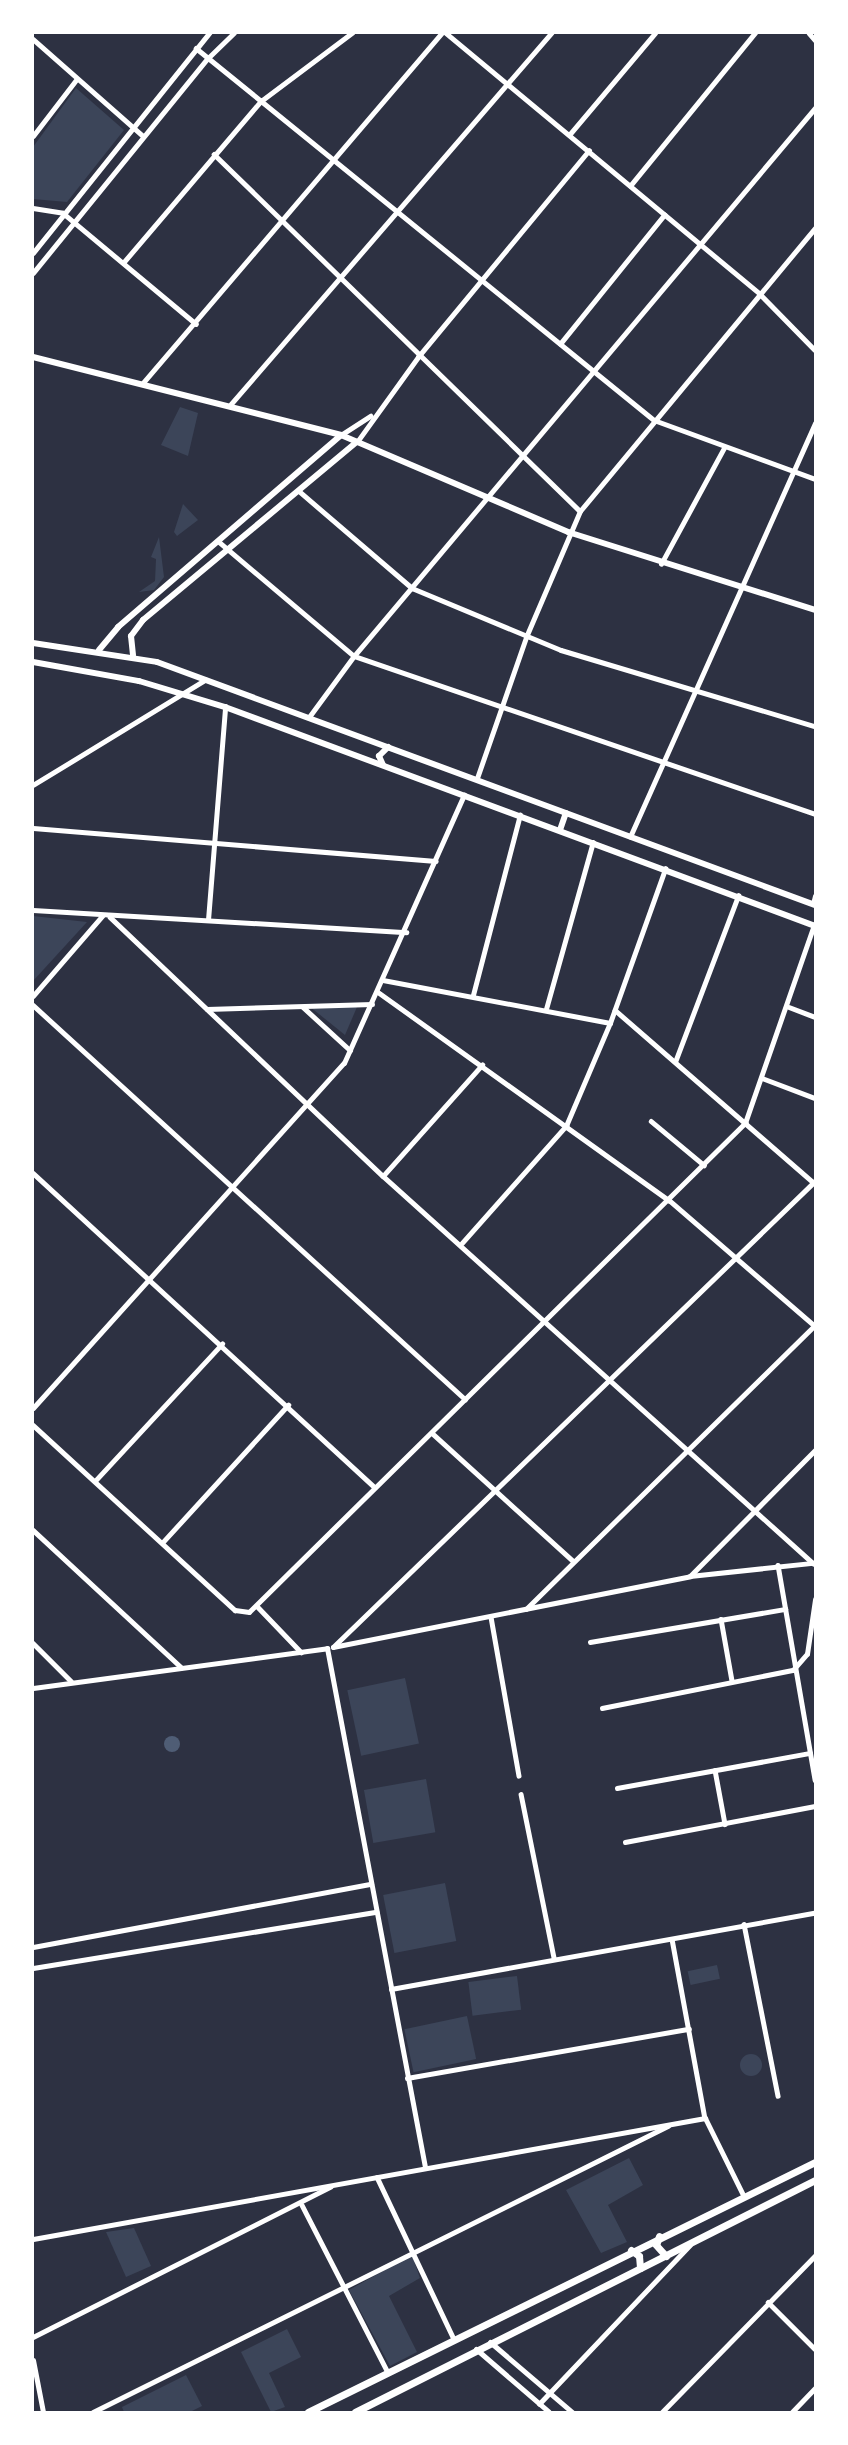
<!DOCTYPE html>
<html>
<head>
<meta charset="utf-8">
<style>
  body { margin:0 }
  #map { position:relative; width:848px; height:2445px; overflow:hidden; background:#2d3142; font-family:"Times New Roman",serif }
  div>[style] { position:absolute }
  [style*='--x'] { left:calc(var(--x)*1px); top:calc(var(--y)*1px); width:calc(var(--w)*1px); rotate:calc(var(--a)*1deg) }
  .green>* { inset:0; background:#3c4559; transform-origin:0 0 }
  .round { border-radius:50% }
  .water>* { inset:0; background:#4f5d75 }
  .minor>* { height:4.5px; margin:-2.25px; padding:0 2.25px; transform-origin:2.25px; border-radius:2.25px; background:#fff }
  .tertiary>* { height:5px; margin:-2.5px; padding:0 2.5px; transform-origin:2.5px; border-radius:2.5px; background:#fff }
  .secondary>* { height:6px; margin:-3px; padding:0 3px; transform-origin:3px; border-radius:3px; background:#fff }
  .primary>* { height:7px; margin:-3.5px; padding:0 3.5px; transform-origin:3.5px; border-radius:3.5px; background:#fff }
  span { translate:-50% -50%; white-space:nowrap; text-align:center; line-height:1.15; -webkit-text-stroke:4.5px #fff; paint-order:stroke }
  .frame { position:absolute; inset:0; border:34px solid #fff; pointer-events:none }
</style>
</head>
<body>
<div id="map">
  <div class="green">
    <i style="clip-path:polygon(76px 88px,124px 130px,67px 202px,33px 199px,33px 147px)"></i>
    <i style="clip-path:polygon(180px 407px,198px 413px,188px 456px,161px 445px)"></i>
    <i style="clip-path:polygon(183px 504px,198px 520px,177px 536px,174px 532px)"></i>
    <i style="clip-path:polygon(159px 537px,164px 577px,154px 590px,139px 592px,155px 581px,156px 559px,151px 557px)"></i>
    <i style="clip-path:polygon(33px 916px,87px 922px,33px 981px)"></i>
    <i style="clip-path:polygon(309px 1006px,357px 1007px,345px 1035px)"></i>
    <i style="left:405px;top:1678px;width:67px;height:59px;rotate:78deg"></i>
    <i style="left:426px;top:1779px;width:54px;height:63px;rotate:80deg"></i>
    <i style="left:445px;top:1883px;width:59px;height:63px;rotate:79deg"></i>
    <i style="left:717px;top:1965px;width:14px;height:30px;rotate:78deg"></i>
    <i style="left:517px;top:1976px;width:34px;height:49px;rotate:83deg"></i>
    <i style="left:467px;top:2016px;width:44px;height:64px;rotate:78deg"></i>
    <i class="round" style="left:740px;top:2054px;width:22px;height:22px"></i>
    <i style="clip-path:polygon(629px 2158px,643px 2185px,608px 2205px,627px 2242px,601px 2253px,566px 2190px)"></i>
    <i style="clip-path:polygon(134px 2228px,151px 2266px,126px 2277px,106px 2232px)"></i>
    <i style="clip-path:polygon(412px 2255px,420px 2278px,389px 2296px,417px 2352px,390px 2366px,349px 2290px)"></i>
    <i style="clip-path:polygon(287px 2329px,301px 2357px,269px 2373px,285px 2407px,271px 2412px,241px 2352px)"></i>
    <i style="clip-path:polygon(186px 2375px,202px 2406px,190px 2412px,124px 2412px,122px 2407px)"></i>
  </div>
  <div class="water">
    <i class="round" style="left:164px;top:1736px;width:16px;height:16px"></i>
  </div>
  <div class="minor">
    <i style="--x:446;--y:33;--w:408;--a:39.7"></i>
    <i style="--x:760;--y:294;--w:78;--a:45.5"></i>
    <i style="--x:809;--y:33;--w:9;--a:49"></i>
    <i style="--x:33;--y:39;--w:147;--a:41.4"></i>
    <i style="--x:196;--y:48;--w:590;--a:39.08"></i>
    <i style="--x:654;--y:420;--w:171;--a:20.1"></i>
    <i style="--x:570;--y:134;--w:132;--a:-49.9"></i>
    <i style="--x:33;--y:136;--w:71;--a:-52.5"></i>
    <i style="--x:214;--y:154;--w:511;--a:44.29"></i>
    <i style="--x:630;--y:186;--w:198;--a:-50.8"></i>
    <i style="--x:33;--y:208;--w:30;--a:9"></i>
    <i style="--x:63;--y:213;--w:173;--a:39.8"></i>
    <i style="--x:33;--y:253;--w:282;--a:-51.3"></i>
    <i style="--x:123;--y:263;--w:213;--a:-49.6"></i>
    <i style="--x:261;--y:101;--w:114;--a:-36.8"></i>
    <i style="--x:33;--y:273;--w:277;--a:-50.9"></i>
    <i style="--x:208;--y:58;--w:36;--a:-44"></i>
    <i style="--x:560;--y:344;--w:166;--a:-51.1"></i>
    <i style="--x:142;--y:384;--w:462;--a:-49.5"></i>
    <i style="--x:231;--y:404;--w:490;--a:-49.2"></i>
    <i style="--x:341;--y:435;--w:35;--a:-33"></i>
    <i style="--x:357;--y:442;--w:105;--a:-54.3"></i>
    <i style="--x:418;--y:357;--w:268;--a:-50.4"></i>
    <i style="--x:299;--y:491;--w:149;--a:40.6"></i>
    <i style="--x:412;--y:588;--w:161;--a:22.6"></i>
    <i style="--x:561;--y:650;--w:265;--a:16.7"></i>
    <i style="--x:218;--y:541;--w:178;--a:40.2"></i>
    <i style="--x:354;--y:656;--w:487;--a:18.9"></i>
    <i style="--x:661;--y:564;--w:132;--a:-61.5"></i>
    <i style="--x:309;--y:717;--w:76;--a:-53.6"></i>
    <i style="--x:354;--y:656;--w:716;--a:-49.93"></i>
    <i style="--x:33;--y:785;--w:202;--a:-31.4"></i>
    <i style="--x:630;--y:837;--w:453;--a:-65.9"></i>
    <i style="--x:813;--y:904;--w:8;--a:-76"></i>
    <i style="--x:33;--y:910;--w:374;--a:3.4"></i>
    <i style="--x:110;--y:917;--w:376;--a:43.5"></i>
    <i style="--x:383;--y:1176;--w:579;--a:41.99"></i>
    <i style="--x:208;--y:920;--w:214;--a:-85.4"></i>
    <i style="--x:383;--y:980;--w:231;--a:10.7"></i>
    <i style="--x:378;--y:992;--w:358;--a:35.6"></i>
    <i style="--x:669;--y:1200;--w:193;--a:40.8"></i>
    <i style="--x:473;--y:995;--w:186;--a:-75.4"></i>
    <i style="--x:33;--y:996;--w:106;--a:-49.2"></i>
    <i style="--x:33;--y:1005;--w:585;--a:42.37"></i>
    <i style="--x:303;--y:1007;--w:64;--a:42.5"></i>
    <i style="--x:789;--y:1007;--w:28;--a:21"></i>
    <i style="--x:207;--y:1009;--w:165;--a:-1.7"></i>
    <i style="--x:546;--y:1009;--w:173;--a:-74.3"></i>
    <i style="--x:615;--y:1010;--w:262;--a:41"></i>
    <i style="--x:675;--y:1062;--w:178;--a:-69.2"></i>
    <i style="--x:762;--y:1078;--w:57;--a:20.7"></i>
    <i style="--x:651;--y:1121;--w:69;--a:39.7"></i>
    <i style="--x:33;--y:1173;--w:464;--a:42.6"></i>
    <i style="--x:383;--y:1176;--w:149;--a:-48.3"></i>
    <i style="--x:462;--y:1243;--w:157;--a:-48.4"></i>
    <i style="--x:566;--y:1126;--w:112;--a:-66.9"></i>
    <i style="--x:610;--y:1023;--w:164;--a:-70.3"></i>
    <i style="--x:33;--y:1425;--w:274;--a:42.5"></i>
    <i style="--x:235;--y:1610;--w:14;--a:8"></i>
    <i style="--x:249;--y:1612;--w:697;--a:-44.59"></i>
    <i style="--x:745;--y:1123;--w:210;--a:-70.8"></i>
    <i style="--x:432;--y:1433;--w:190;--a:42.2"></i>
    <i style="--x:95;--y:1481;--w:187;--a:-47.2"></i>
    <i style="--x:33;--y:1530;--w:202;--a:42.8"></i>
    <i style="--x:162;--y:1543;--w:187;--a:-47.6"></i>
    <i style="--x:778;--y:1565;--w:218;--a:80.2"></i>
    <i style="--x:690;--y:1576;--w:177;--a:-45.2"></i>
    <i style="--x:257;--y:1606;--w:64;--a:46.3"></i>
    <i style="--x:526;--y:1609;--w:405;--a:-44.5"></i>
    <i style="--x:491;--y:1617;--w:161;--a:80"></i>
    <i style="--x:721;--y:1619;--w:63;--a:79.9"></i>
    <i style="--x:590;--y:1642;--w:198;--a:-9.6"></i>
    <i style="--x:33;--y:1643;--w:54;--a:45"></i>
    <i style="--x:333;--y:1647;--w:670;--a:-44.03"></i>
    <i style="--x:333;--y:1647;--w:364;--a:-11.2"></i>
    <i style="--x:690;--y:1576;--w:123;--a:-6.1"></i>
    <i style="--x:602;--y:1708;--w:195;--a:-11.3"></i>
    <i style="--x:793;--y:1670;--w:21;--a:-49"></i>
    <i style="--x:807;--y:1654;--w:55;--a:-81.6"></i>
    <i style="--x:715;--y:1770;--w:55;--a:79.5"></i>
    <i style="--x:617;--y:1788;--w:196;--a:-10.3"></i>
    <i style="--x:521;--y:1794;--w:167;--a:78.6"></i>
    <i style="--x:625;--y:1842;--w:193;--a:-10.7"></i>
    <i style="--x:744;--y:1924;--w:175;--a:78.8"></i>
    <i style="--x:672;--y:1939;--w:182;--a:79.6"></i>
    <i style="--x:391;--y:1989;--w:431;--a:-10.2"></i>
    <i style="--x:407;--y:2078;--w:286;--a:-9.9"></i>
    <i style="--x:377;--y:2177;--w:179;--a:64.6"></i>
    <i style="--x:302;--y:2205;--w:188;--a:62.8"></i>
    <i style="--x:768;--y:2302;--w:66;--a:45"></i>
    <i style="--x:33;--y:2337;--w:333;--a:-26.8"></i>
    <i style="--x:539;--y:2404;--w:219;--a:-46.5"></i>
    <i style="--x:93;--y:2412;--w:642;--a:-26.45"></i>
    <i style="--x:662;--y:2412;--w:219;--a:-45.6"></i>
    <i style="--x:792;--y:2412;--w:33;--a:-46"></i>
  </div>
  <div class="tertiary">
    <i style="--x:477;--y:778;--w:149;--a:-70.8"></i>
    <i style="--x:526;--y:637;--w:137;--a:-66.8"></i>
    <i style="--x:580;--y:511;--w:368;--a:-50.3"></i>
    <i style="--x:33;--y:828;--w:404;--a:4.7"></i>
    <i style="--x:33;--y:1408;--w:464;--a:-48"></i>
    <i style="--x:344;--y:1063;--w:294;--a:-65.9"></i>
    <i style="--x:33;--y:1688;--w:297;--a:-7.7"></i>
    <i style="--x:327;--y:1648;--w:528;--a:79.31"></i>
    <i style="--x:33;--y:1947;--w:344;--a:-10.6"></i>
    <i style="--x:33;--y:1968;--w:348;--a:-9.3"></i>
    <i style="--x:33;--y:2239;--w:683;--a:-10.21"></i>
    <i style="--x:705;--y:2118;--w:88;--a:63.7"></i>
    <i style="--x:490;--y:2342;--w:108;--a:40.5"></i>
    <i style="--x:476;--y:2349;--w:96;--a:40.8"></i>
    <i style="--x:33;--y:2360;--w:53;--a:79.1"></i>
  </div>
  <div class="secondary">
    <i style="--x:33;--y:357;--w:318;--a:14.2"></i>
    <i style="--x:341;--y:435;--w:247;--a:23.1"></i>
    <i style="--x:568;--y:532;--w:259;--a:17.5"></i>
    <i style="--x:33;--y:643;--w:125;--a:8.7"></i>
    <i style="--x:157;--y:662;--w:701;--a:20.27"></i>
    <i style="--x:99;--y:650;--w:30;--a:-50"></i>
    <i style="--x:118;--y:627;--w:294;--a:-40.7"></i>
    <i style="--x:133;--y:655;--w:19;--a:-96"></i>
    <i style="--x:131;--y:636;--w:20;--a:-53"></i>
    <i style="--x:143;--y:620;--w:278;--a:-39.8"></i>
    <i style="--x:33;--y:662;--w:108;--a:10.2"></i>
    <i style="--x:139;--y:681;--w:90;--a:16.8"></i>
    <i style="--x:225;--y:707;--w:629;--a:20.36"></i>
    <i style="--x:383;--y:765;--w:10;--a:-114"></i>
    <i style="--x:379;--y:756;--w:13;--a:-45"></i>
    <i style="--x:560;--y:830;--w:18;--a:-71"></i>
  </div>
  <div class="primary">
    <i style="--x:659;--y:2236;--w:9;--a:108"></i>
    <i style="--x:656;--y:2245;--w:15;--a:48"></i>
    <i style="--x:631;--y:2250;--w:10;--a:37"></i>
    <i style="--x:639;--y:2256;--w:12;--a:85"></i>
    <i style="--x:308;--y:2412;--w:565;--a:-26.25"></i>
    <i style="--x:355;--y:2412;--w:515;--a:-26.76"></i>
  </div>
  <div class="frame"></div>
</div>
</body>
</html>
